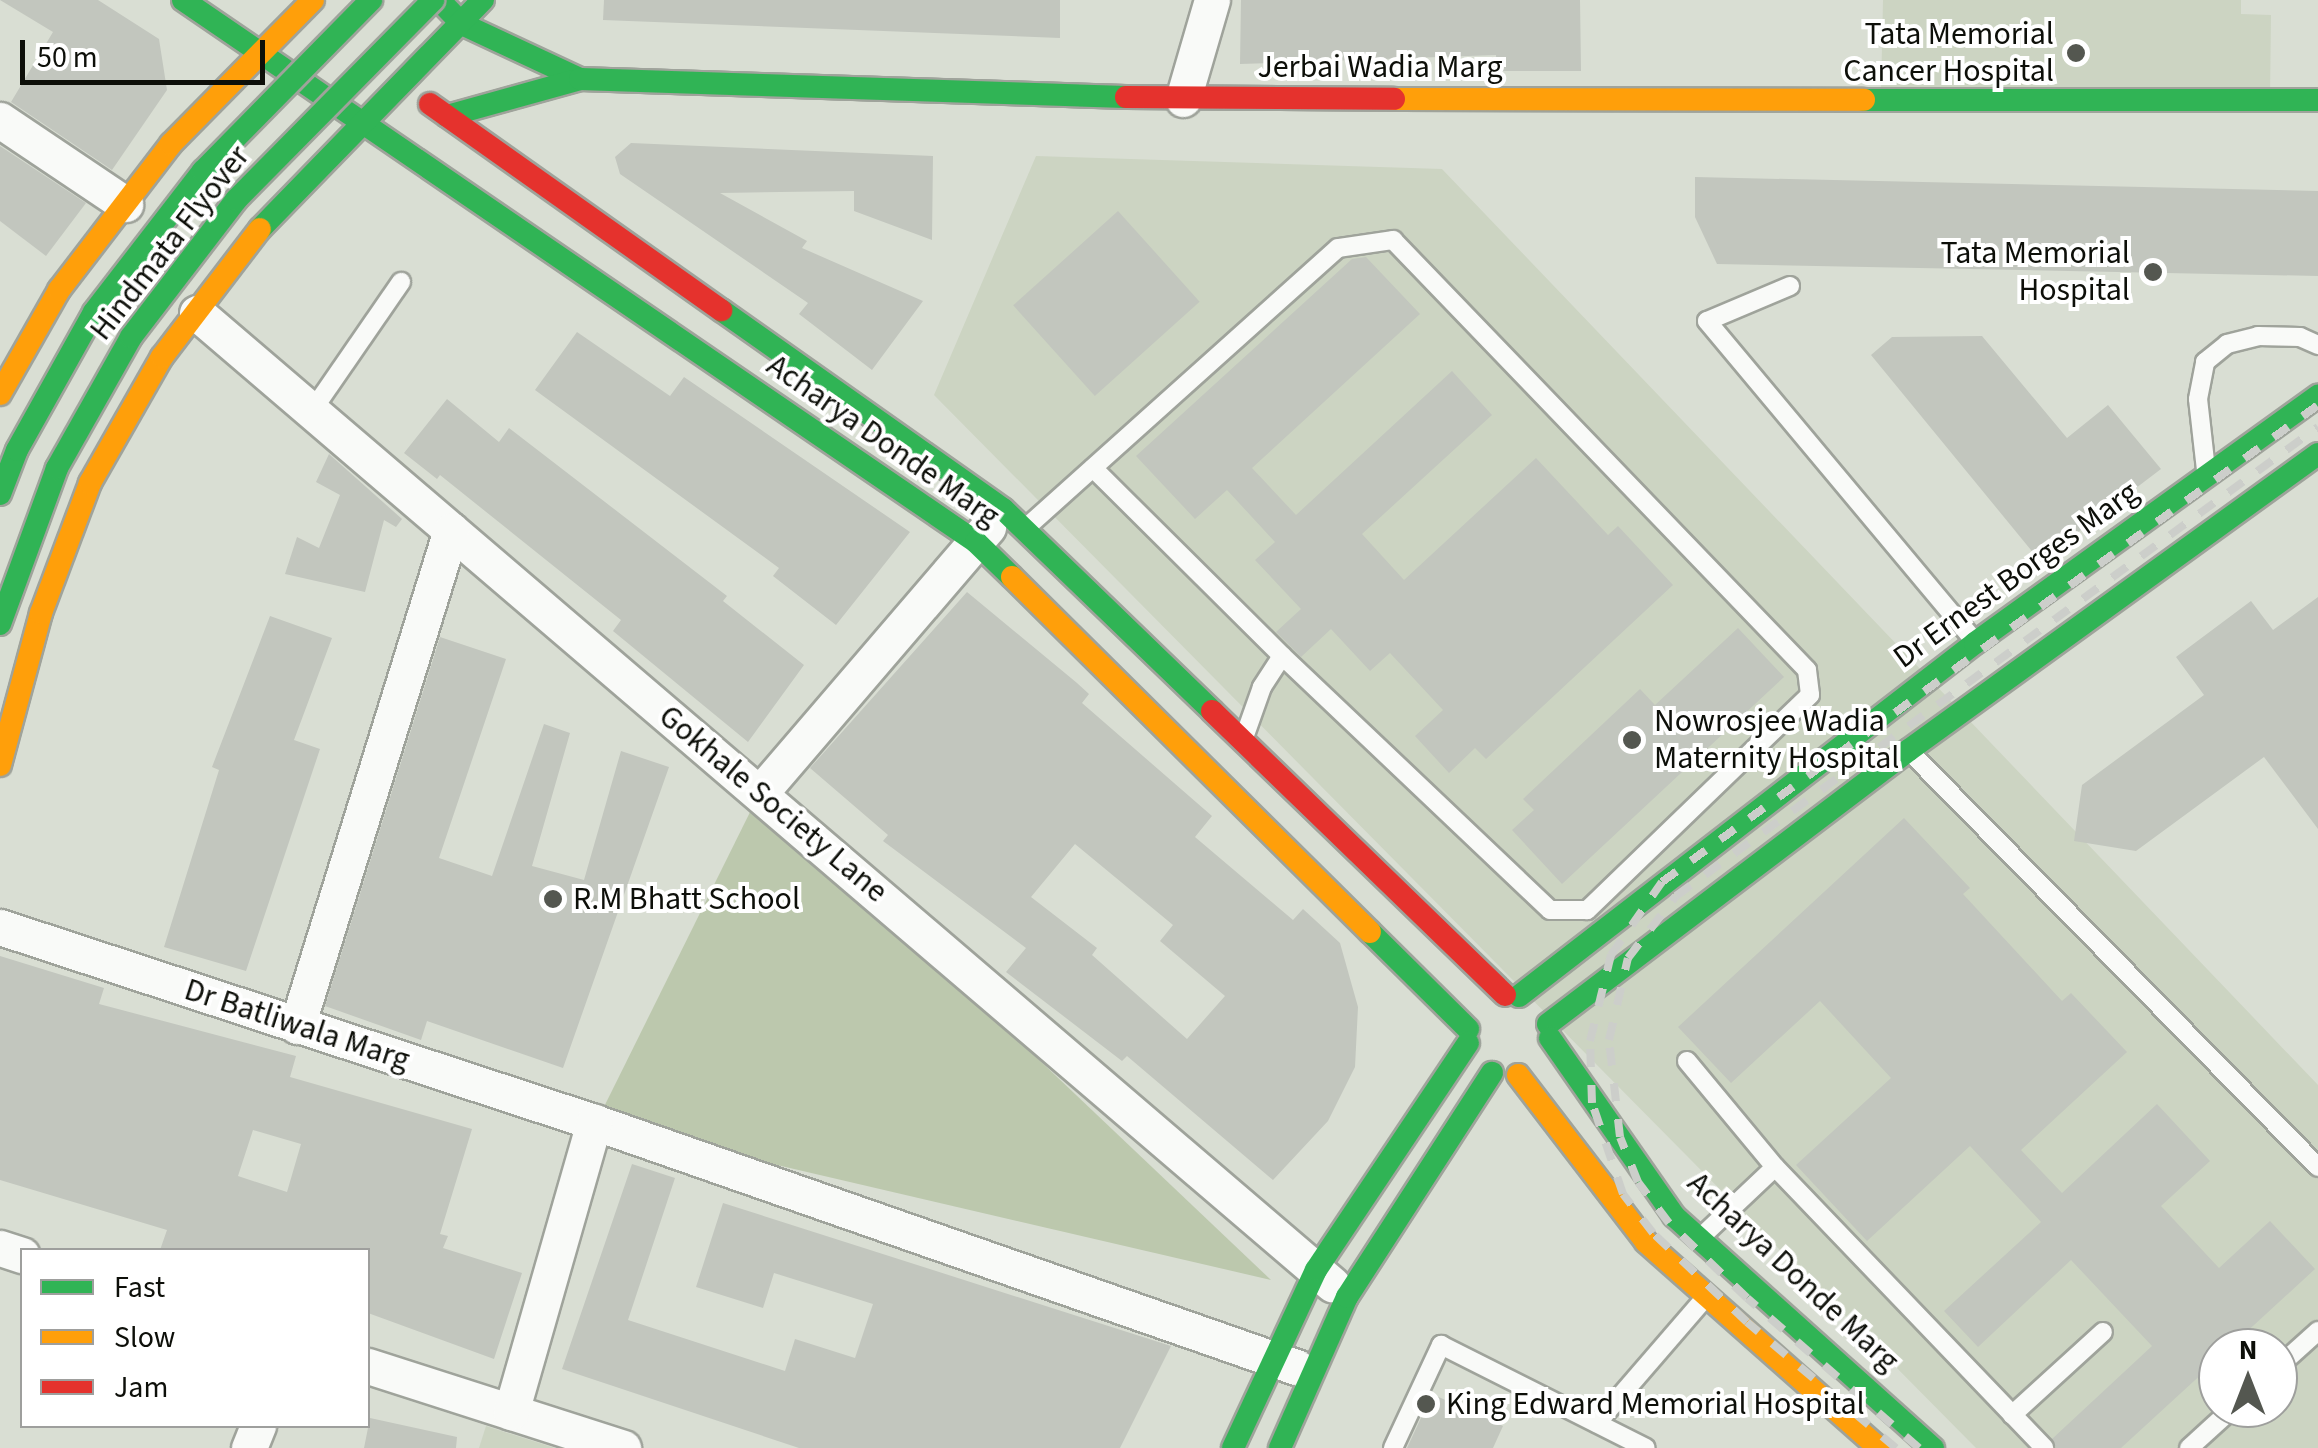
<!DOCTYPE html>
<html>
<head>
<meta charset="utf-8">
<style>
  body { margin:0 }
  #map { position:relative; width:2318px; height:1448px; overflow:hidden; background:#d9ded3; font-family:"Source Sans 3",sans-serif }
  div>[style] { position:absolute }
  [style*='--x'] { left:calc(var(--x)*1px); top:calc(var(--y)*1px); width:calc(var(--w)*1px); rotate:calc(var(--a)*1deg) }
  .built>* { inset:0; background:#ccd4c2 }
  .green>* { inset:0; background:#bcc8ad }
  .building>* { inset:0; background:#c2c6be; transform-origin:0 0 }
  .roads { filter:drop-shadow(2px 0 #9fa39b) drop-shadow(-2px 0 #9fa39b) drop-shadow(0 2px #9fa39b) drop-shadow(0 -2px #9fa39b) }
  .lane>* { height:18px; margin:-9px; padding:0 9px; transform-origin:9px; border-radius:9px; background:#f9faf8 }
  .street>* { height:35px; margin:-17.5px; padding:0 17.5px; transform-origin:17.5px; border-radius:17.5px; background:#f9faf8 }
  .fast>* { height:22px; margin:-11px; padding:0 11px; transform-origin:11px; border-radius:11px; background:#30b455 }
  .slow>* { height:22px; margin:-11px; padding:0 11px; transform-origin:11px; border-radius:11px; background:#ff9f0a }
  .jam>* { height:22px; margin:-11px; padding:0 11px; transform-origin:11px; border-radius:11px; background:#e5322d }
  .rail>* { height:8px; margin-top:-4px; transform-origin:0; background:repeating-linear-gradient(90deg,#ccceca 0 18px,transparent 0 36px) }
  .bridges { filter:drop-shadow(2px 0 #9fa39b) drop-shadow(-2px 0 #9fa39b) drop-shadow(0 2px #9fa39b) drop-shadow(0 -2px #9fa39b) }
  .fast-bridge>* { height:22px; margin:-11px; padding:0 11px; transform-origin:11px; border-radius:11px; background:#30b455 }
  .dots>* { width:28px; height:28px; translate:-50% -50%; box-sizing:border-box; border:5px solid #fff; border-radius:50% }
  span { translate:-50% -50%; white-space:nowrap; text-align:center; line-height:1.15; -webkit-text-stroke:8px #fff; paint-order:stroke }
  .poi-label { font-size:32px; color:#0d0f09 }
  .right { translate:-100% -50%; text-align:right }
  .left { translate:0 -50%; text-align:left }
  .street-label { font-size:32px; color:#0d0f09 }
  .legend { position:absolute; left:20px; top:1248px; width:350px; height:180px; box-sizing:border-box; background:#fff; border:2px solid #9e9f9d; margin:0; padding:12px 18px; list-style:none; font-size:30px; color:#0d0f09 }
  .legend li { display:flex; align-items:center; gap:20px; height:50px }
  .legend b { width:50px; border:2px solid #9e9f9d }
  .north { position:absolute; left:2198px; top:1328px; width:100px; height:100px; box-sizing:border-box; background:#fff; border:2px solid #9e9f9d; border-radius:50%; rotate:0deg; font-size:28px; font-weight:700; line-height:40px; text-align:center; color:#0d0f09 }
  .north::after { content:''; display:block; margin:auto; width:35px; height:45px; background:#545750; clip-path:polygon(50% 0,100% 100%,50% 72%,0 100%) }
  .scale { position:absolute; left:20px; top:40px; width:245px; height:45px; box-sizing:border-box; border:5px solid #0d0f09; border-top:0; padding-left:12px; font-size:30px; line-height:35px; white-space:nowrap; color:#0d0f09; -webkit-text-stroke:8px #fff; paint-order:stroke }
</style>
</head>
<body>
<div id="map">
  <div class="built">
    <i style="clip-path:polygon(1883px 0,2241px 0,2241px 14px,2271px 15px,2270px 98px,1881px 91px)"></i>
    <i style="clip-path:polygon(evenodd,1036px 156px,1442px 169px,2318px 1085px,2318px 1448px,1976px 1448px,934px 395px,1036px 156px,2218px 1348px,2278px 1348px,2278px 1408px,2218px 1408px,2218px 1348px)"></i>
    <i style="clip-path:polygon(486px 1426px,555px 1448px,479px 1448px)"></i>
  </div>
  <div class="green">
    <i style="clip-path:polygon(759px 794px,1271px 1280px,596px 1123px)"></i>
  </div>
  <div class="building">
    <i style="clip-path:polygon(0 0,98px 0,159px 39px,167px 90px,112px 170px,11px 102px,53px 32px)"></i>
    <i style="clip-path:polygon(604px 0,1060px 0,1060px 38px,603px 20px)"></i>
    <i style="clip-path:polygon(1241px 0,1580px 0,1581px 71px,1497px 71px,1496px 55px,1240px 64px)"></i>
    <i style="clip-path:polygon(631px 143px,933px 156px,932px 240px,854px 211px,854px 191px,720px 193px,807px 241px,802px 248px,923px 301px,872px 370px,799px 314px,808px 303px,620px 174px,615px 157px)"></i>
    <i style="clip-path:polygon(0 146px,86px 203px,46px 256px,0 221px)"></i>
    <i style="clip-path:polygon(1695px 177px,2318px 191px,2318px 276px,1717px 264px,1695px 217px)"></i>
    <i style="left:1118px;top:211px;width:122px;height:141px;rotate:48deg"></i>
    <i style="clip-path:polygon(1366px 257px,1420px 314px,1252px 468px,1296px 515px,1452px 371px,1492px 415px,1362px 534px,1404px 580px,1536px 458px,1608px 535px,1618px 526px,1673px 585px,1486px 759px,1475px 748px,1449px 773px,1415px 736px,1443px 710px,1390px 653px,1370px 671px,1331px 629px,1301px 657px,1276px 632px,1301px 609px,1255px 560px,1275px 542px,1227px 490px,1195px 519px,1136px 456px,1352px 259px)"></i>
    <i style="clip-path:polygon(577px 332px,670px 396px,684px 377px,910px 532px,836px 625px,773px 576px,779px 568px,535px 390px)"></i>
    <i style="clip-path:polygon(1982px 336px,2067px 438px,2108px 405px,2161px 469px,2040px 561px,1871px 355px,1892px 337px)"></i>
    <i style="clip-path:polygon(447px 399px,499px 442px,509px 428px,727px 596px,723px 601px,804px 665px,748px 742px,613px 631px,621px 620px,440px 475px,437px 479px,404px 453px)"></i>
    <i style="clip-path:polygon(329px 454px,402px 519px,396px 527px,384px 520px,365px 592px,285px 574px,297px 537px,319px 548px,340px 495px,316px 482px)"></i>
    <i style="clip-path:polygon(evenodd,967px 592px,1077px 683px,1089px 694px,1082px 703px,1212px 816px,1195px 837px,1293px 920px,1303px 909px,1340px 943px,1358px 1007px,1355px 1067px,1328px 1121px,1273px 1180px,1127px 1056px,1122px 1061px,1006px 972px,1026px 948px,883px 841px,888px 835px,810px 768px,967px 592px,1075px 844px,1173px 925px,1160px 941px,1225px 996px,1187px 1039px,1092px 955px,1097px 948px,1031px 897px,1075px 844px)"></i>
    <i style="clip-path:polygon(2318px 597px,2318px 829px,2264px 757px,2136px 851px,2074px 841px,2082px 785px,2204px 695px,2176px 657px,2251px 601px,2273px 630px)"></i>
    <i style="clip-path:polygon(270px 616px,332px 638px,294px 740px,320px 749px,246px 971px,164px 947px,219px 770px,212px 767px)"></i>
    <i style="clip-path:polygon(1738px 628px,1784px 677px,1562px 884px,1512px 830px,1534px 810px,1523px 799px,1640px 689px,1655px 705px)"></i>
    <i style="clip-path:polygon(440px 637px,506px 659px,439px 858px,492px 876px,544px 724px,570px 733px,532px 866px,584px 880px,621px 751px,669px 767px,563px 1068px,427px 1021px,421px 1040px,325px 1006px)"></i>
    <i style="clip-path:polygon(1904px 818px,1970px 888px,1963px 894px,2062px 1001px,2071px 993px,2127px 1052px,2021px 1150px,2062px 1193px,2157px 1104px,2210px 1161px,2161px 1206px,2219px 1268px,2270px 1221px,2315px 1269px,2229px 1348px,2218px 1348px,2218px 1359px,2121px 1448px,2056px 1448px,2052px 1439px,2152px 1346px,2071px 1260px,1978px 1347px,1944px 1311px,2041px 1222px,1970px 1146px,1867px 1241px,1796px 1165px,1891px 1078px,1820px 1001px,1731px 1083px,1678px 1027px)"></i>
    <i style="clip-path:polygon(evenodd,0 956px,104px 988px,99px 1004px,296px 1056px,290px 1077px,472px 1129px,440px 1234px,448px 1236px,443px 1248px,522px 1273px,494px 1359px,368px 1313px,368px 1250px,160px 1250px,167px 1230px,0 1180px,0 956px,253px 1130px,301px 1144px,287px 1192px,238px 1176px,253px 1130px)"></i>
    <i style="clip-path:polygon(632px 1164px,675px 1178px,628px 1320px,785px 1371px,795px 1339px,855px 1358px,873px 1304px,774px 1273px,763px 1308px,696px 1287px,723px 1203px,1171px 1346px,1120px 1448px,799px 1448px,562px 1369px)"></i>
    <i style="clip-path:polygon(1432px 1394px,1503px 1426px,1493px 1448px,1407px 1448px)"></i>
    <i style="clip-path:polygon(370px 1418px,457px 1437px,456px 1448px,364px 1448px)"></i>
  </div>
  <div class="roads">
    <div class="lane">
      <i style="--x:1790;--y:286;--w:90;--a:157.1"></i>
      <i style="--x:1707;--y:321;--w:418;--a:50.1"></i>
      <i style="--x:312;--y:411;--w:157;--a:-55.4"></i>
      <i style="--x:1093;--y:468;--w:267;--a:44.8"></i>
      <i style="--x:1282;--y:656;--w:37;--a:123"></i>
      <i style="--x:1262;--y:687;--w:51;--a:109.5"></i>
      <i style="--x:2206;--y:470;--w:71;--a:-96.4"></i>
      <i style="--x:2198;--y:399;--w:38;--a:-79"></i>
      <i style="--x:2205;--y:362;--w:28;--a:-39"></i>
      <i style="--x:2227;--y:344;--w:32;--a:-14"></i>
      <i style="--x:2258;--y:336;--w:42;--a:1.4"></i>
      <i style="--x:2300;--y:337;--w:20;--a:24"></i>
      <i style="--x:1028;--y:526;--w:416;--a:-41.9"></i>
      <i style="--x:1338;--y:248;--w:56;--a:-8.3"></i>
      <i style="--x:1393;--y:240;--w:597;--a:46.09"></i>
      <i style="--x:1807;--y:670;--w:25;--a:83"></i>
      <i style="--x:1810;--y:695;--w:310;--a:136"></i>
      <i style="--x:1587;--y:910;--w:37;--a:180"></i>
      <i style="--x:1550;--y:910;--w:369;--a:-136.5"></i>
      <i style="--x:1912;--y:754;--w:579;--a:45.49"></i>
      <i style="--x:1687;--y:1061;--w:138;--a:50.3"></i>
      <i style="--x:1700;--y:1238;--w:103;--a:-43.4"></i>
      <i style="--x:1775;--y:1167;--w:389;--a:46.2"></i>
      <i style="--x:2278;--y:1367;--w:54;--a:-42"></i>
      <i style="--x:2012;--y:1415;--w:123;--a:-42.4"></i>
      <i style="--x:1597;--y:1423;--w:164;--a:-49.2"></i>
      <i style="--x:1393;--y:1448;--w:114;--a:-65"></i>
      <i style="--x:1441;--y:1345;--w:229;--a:26.7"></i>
      <i style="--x:2189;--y:1448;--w:59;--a:-42.3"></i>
    </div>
    <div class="street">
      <i style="--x:1183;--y:99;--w:103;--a:-73.7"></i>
      <i style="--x:0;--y:120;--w:151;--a:33.9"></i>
      <i style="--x:197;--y:313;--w:1494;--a:40.55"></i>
      <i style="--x:761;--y:792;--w:349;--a:-49.4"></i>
      <i style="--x:0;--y:927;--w:625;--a:18.17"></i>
      <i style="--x:594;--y:1122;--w:744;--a:19.24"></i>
      <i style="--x:297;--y:1026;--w:519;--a:-72.75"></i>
      <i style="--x:0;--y:1248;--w:23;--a:18"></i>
      <i style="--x:368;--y:1366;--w:268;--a:17.8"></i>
      <i style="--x:511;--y:1412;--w:302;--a:-74"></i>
      <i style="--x:249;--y:1448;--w:24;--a:-68"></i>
    </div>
    <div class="fast">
      <i style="--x:183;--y:0;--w:961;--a:34.35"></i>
      <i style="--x:976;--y:542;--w:50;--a:44.2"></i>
      <i style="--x:439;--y:0;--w:33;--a:46"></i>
      <i style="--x:462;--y:24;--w:130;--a:25"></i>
      <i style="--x:1864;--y:100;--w:454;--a:0"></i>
      <i style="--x:447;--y:116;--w:138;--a:-15.5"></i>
      <i style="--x:580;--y:79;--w:546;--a:1.89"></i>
      <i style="--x:260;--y:229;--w:320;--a:-45.8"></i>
      <i style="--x:721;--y:310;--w:345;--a:35.2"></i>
      <i style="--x:1003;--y:509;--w:291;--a:44"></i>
      <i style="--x:1370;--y:932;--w:138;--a:44.7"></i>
      <i style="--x:1519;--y:996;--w:577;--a:-37.74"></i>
      <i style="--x:1975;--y:643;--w:423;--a:-35.8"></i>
      <i style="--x:1548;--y:1024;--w:453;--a:-37.2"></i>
      <i style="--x:1909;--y:750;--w:505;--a:-35.89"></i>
      <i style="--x:1550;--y:1038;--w:217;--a:55.1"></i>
      <i style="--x:1674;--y:1216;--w:348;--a:41.9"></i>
      <i style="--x:1233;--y:1448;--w:196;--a:-65"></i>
      <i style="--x:1316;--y:1270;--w:273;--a:-56.2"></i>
      <i style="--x:1280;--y:1448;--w:165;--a:-66.1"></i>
      <i style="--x:1347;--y:1297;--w:267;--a:-57.1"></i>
    </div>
    <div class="slow">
      <i style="--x:1394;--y:99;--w:470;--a:0.1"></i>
      <i style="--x:0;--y:394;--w:120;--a:-60.4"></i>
      <i style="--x:59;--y:290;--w:184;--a:-52.5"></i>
      <i style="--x:171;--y:144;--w:202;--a:-45.4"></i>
      <i style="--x:1012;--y:577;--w:504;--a:44.76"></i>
      <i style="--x:0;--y:765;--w:157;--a:-74.9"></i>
      <i style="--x:41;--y:613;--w:139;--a:-69.3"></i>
      <i style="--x:90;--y:483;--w:145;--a:-60.3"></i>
      <i style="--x:162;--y:357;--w:161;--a:-52.6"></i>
      <i style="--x:1518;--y:1075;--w:210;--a:52.5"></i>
      <i style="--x:1646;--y:1242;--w:311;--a:41.5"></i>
    </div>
    <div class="jam">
      <i style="--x:1126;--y:97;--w:268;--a:0.4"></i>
      <i style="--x:430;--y:104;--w:357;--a:35.3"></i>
      <i style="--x:1212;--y:711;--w:408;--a:44.1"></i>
    </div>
  </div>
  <div class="rail">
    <i style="--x:1896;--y:1448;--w:195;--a:-139.8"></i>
    <i style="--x:1747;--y:1322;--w:129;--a:-136.6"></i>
    <i style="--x:1653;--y:1233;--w:49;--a:-127.6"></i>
    <i style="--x:1623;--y:1194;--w:96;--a:-108.8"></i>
    <i style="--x:1592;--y:1103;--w:62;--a:-91.8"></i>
    <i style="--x:1590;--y:1041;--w:89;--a:-76.3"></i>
    <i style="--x:1611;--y:955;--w:89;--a:-55.1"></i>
    <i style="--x:1662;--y:882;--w:811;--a:-36.02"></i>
    <i style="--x:1919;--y:1448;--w:228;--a:-138.9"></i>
    <i style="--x:1747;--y:1298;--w:108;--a:-136.1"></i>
    <i style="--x:1669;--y:1223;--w:51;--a:-127.1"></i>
    <i style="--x:1638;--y:1182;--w:48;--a:-111.8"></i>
    <i style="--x:1620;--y:1137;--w:98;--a:-96.5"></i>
    <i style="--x:1609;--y:1040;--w:84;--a:-77"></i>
    <i style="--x:1628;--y:958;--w:78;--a:-52.3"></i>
    <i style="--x:1676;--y:896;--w:795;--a:-36.15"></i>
  </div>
  <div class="bridges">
    <div class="fast-bridge">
      <i style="--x:0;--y:494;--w:47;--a:-68.9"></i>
      <i style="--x:17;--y:450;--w:158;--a:-60.8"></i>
      <i style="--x:94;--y:312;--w:178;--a:-52.3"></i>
      <i style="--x:203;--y:171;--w:240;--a:-45.5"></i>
      <i style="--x:0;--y:624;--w:166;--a:-69.9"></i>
      <i style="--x:57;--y:468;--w:150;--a:-60.5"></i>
      <i style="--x:131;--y:337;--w:173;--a:-52.5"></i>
      <i style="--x:236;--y:200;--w:281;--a:-45.4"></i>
    </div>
  </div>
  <div class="dots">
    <i style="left:2076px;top:53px;background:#545750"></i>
    <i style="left:2153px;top:272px;background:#545750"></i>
    <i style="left:1632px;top:740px;background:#545750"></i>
    <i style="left:553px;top:899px;background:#545750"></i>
    <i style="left:1426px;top:1404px;background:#545750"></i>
  </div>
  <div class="poi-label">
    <span class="right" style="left:2054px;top:53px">Tata Memorial<br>Cancer Hospital</span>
    <span class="right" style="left:2130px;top:272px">Tata Memorial<br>Hospital</span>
    <span class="left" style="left:1654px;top:740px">Nowrosjee Wadia<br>Maternity Hospital</span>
    <span class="left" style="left:573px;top:899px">R.M Bhatt School</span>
    <span class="left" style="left:1446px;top:1404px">King Edward Memorial Hospital</span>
  </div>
  <div class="street-label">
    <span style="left:1380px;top:67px">Jerbai Wadia Marg</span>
    <span style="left:170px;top:243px;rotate:-52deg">Hindmata Flyover</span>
    <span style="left:883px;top:441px;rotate:35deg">Acharya Donde Marg</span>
    <span style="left:2016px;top:575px;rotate:-36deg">Dr Ernest Borges Marg</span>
    <span style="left:773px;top:804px;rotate:40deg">Gokhale Society Lane</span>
    <span style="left:297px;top:1025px;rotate:18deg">Dr Batliwala Marg</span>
    <span style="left:1793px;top:1272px;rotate:43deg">Acharya Donde Marg</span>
  </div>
  <ul class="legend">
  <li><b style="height:12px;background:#30b455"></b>Fast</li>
  <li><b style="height:12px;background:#ff9f0a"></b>Slow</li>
  <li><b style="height:12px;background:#e5322d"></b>Jam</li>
  </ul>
  <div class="north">N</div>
  <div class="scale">50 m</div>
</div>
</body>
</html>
